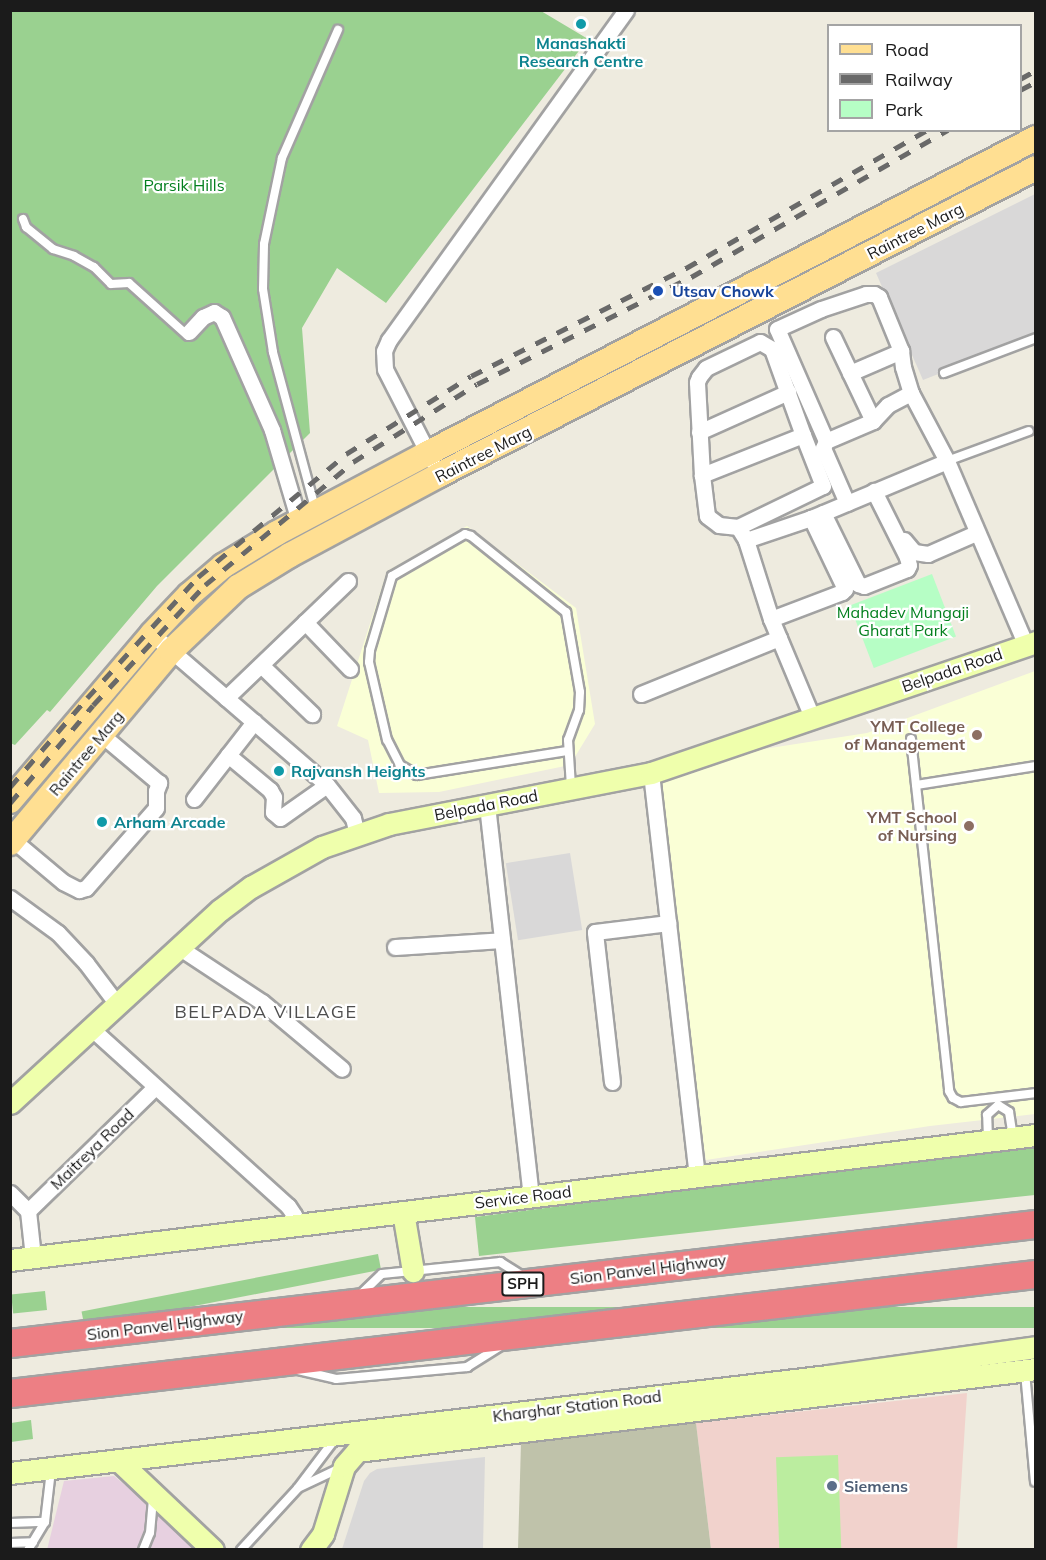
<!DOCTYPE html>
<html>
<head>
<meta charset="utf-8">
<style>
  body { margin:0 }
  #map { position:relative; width:1046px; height:1560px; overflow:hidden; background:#eeebdf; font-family:Mulish,sans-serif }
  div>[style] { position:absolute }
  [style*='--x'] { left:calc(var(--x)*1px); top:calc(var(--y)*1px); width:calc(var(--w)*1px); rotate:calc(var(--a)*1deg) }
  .residential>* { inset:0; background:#d9d8d8; transform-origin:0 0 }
  .commercial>* { inset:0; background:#f1d2cc }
  .industrial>* { inset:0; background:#e7d0e0 }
  .education>* { inset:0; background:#faffd6 }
  .construction>* { inset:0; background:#bfc2aa }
  .grass>* { inset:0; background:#bbed9f; transform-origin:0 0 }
  .forest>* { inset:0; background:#9ad190; transform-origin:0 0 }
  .park>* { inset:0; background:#b6fec5; transform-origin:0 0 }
  .roads { filter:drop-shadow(2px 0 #a2a2a2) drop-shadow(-2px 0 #a2a2a2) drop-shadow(0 2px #a2a2a2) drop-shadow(0 -2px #a2a2a2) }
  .lane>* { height:8px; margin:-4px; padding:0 4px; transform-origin:4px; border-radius:4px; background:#fff }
  .street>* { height:15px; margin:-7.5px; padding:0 7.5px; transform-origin:7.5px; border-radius:7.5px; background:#fff }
  .secondary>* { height:21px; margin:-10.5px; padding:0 10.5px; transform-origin:10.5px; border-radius:10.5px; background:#efffac }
  .primary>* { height:24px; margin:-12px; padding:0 12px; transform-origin:12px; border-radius:12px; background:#ffdf92 }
  .highway>* { height:27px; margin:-13.5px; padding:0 13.5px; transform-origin:13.5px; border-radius:13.5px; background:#ed7f84 }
  .rail>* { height:4.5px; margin-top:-2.25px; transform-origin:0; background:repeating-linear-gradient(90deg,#696969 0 12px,transparent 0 24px) }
  .dots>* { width:16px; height:16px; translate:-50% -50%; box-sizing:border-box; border:3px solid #fff; border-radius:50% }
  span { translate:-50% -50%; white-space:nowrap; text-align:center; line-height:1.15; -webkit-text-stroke:4.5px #fff; paint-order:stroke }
  .shield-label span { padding:2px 4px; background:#fff; border:2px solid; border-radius:4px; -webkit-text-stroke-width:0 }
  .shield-label { font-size:15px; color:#1b1b1b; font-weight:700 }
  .culture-label { font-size:16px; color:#0d838f; font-weight:700 }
  .left { translate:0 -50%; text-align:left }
  .park-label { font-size:16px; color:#027f1d }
  .street-label { font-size:16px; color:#1b1b1b }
  .transit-label { font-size:16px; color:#164399; font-weight:700 }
  .education-label { font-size:16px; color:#785e54; font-weight:700 }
  .right { translate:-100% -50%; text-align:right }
  .service-label { font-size:16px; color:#4e5e75; font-weight:700 }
  .neighbourhood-label { font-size:18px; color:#4e4e4e; letter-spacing:1.5px }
  .frame { position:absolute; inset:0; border:12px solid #1b1b1b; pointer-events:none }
  .legend { position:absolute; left:827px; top:24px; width:195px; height:108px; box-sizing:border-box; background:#fff; border:2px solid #a4a4a4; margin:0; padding:8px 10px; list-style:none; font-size:18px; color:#1b1b1b }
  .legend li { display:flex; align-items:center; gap:12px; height:30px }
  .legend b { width:30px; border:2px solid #a4a4a4 }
</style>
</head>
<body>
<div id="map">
  <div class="residential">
    <i style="clip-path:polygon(1035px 194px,1035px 336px,923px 380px,876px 273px)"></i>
    <i style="left:570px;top:853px;width:78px;height:65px;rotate:81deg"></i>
    <i style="clip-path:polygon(485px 1457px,483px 1549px,342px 1549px,364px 1481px,370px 1473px,377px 1469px)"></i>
  </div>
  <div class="commercial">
    <i style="clip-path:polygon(967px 1393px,957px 1549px,711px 1549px,696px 1423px)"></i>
  </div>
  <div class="industrial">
    <i style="clip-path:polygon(114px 1476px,204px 1549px,47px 1550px,64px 1481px)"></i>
  </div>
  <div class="education">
    <i style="clip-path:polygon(467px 526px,576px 608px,595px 724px,570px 765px,439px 792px,379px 793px,368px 740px,337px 726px,387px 571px)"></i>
    <i style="clip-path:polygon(1035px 671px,1035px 1114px,930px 1126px,706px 1160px,642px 768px,867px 733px)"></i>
  </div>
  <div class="construction">
    <i style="clip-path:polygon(696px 1423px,711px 1549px,518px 1549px,521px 1443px)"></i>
  </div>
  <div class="grass">
    <i style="left:838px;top:1455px;width:94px;height:62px;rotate:88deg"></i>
  </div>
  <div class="forest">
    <i style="clip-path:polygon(10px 11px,541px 11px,588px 39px,386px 303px,337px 268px,302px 328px,310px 433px,157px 586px,50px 712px,47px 710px,15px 745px,10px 743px)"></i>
    <i style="clip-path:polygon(1035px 1146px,1035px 1195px,479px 1256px,475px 1217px)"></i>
    <i style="left:378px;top:1254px;width:16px;height:302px;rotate:79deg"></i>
    <i style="left:45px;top:1291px;width:19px;height:34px;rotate:84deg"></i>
    <i style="left:1035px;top:1307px;width:21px;height:929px;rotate:90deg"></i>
    <i style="clip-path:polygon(31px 1420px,33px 1439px,11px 1442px,11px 1423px)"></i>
  </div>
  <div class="park">
    <i style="left:932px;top:574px;width:67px;height:88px;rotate:69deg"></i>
  </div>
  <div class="roads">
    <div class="lane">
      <i style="--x:23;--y:219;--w:9;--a:69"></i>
      <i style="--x:26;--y:227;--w:35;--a:39"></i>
      <i style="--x:53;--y:249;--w:22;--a:18"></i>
      <i style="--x:74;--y:256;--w:23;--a:29"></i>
      <i style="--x:94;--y:267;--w:24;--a:45"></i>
      <i style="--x:111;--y:284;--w:18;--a:-3"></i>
      <i style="--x:129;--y:283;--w:79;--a:41.9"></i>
      <i style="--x:944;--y:373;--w:98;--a:-20.8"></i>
      <i style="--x:947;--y:461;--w:87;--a:-20.1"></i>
      <i style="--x:315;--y:508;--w:162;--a:-105.1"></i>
      <i style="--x:273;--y:352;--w:64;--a:-99"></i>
      <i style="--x:263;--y:289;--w:45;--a:-88.7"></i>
      <i style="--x:264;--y:244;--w:88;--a:-78.2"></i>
      <i style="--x:282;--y:158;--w:140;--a:-66.4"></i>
      <i style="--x:911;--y:739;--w:46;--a:83.8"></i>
      <i style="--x:567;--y:751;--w:152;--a:170.9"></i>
      <i style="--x:417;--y:775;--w:20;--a:-150"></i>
      <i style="--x:400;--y:765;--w:28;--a:-117"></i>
      <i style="--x:387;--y:740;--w:80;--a:-103"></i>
      <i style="--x:369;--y:662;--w:12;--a:-85"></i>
      <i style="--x:370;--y:650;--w:77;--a:-73.4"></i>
      <i style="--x:392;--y:576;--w:84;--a:-29.9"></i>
      <i style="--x:465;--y:534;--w:6;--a:18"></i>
      <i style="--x:471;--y:536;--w:122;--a:38.7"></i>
      <i style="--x:566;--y:612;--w:81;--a:80.1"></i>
      <i style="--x:580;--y:692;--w:18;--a:93"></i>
      <i style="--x:579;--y:710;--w:32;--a:110"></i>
      <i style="--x:568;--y:740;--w:47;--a:86.3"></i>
      <i style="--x:1036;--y:766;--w:121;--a:171"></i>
      <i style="--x:916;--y:785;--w:308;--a:83.8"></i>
      <i style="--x:949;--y:1091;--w:8;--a:60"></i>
      <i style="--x:953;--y:1098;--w:9;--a:27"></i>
      <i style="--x:961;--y:1102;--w:76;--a:-6.8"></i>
      <i style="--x:988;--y:1139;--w:24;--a:-92"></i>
      <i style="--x:987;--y:1115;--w:15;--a:-42"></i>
      <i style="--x:998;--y:1105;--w:13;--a:32"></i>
      <i style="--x:1009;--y:1112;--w:26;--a:81"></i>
      <i style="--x:360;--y:1295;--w:30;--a:-44"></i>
      <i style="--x:382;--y:1274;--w:119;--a:-5.8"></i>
      <i style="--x:500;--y:1262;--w:25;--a:32"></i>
      <i style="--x:298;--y:1370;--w:39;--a:13"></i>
      <i style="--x:336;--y:1379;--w:132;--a:-5.2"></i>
      <i style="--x:467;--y:1367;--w:39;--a:-32"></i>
      <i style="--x:1025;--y:1372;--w:110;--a:84.8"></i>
      <i style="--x:335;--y:1439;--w:61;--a:127.1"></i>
      <i style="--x:298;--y:1488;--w:47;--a:-25.5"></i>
      <i style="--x:10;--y:1523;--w:35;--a:-2"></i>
      <i style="--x:10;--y:1543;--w:23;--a:-2"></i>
      <i style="--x:28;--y:1550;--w:33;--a:-59"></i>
      <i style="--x:45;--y:1522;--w:52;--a:-83.4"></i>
      <i style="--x:143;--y:1550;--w:18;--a:-68"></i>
      <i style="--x:150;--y:1533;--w:35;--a:-85"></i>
      <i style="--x:241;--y:1550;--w:84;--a:-47.4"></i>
    </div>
    <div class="street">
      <i style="--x:189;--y:332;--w:21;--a:-47"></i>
      <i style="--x:203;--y:317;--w:12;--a:-24"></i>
      <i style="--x:214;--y:312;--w:9;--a:32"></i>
      <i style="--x:222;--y:317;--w:124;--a:66.1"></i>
      <i style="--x:272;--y:430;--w:95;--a:73.5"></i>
      <i style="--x:833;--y:337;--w:93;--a:64.5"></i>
      <i style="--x:850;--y:373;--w:56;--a:-23.3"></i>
      <i style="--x:699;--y:432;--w:98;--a:-24.2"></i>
      <i style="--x:826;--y:441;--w:51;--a:-23.1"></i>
      <i style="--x:873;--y:421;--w:22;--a:-47"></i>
      <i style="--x:888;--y:405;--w:26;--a:-28"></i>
      <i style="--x:432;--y:461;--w:103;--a:-117.1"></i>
      <i style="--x:385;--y:369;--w:18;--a:-93"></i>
      <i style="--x:384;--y:351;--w:12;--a:-66"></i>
      <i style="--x:389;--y:340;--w:406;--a:-54.3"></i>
      <i style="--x:702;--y:475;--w:93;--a:-93.1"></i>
      <i style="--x:697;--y:382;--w:5;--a:-68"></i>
      <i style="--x:699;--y:377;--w:11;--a:-52"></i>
      <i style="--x:706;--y:368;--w:60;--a:-25.7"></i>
      <i style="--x:760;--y:342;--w:14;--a:30"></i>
      <i style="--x:772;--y:349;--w:91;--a:70.2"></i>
      <i style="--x:847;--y:503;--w:60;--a:-113.6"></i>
      <i style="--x:823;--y:448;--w:8;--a:-67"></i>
      <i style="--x:826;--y:441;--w:122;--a:-113.6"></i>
      <i style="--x:777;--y:329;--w:48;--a:-24.4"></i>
      <i style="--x:821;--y:309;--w:47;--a:-18.4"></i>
      <i style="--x:866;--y:294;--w:8;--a:0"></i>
      <i style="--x:874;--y:294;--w:6;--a:31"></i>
      <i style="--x:879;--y:297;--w:58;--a:67.8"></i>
      <i style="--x:901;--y:351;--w:16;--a:83"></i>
      <i style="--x:903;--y:367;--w:27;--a:73"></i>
      <i style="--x:911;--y:393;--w:77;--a:62.1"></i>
      <i style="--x:947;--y:461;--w:200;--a:66.8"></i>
      <i style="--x:823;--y:513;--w:79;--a:63.8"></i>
      <i style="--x:858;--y:584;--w:6;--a:18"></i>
      <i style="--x:864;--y:586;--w:46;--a:-21.6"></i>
      <i style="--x:907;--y:569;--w:4;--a:-63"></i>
      <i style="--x:909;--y:565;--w:8;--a:-104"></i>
      <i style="--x:907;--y:557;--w:74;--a:-116.6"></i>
      <i style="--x:738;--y:527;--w:94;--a:-25.8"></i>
      <i style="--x:823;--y:486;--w:55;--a:-111.4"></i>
      <i style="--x:803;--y:435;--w:109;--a:158.4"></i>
      <i style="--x:702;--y:475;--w:41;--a:83"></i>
      <i style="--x:707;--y:516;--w:15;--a:37"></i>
      <i style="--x:719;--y:525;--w:19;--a:6"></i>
      <i style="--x:738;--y:527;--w:15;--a:58"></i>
      <i style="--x:904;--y:540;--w:16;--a:50"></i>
      <i style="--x:914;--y:552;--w:14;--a:8"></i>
      <i style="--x:928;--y:554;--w:52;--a:-23.6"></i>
      <i style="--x:771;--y:619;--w:76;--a:-20.8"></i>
      <i style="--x:842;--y:592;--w:4;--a:-45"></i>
      <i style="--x:845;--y:589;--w:79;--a:-115.6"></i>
      <i style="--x:305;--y:622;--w:65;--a:46.2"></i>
      <i style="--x:152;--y:634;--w:231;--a:40.8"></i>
      <i style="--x:327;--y:785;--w:42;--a:51.8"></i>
      <i style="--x:353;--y:818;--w:16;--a:76"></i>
      <i style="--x:261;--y:665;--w:71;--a:43.9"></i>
      <i style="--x:641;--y:694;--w:149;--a:-22.1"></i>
      <i style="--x:226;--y:698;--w:169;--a:-43.8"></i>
      <i style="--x:812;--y:717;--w:106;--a:-112.7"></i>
      <i style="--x:771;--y:619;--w:83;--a:-107.6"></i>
      <i style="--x:746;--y:540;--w:69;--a:-18.7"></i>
      <i style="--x:811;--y:518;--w:147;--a:-22.7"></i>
      <i style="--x:228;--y:755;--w:55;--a:39.8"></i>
      <i style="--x:270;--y:790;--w:8;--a:60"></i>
      <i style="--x:274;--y:797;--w:15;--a:94"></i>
      <i style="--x:273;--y:812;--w:9;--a:41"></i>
      <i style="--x:280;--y:818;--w:57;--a:-35.1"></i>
      <i style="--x:651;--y:773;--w:406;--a:83.5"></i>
      <i style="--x:194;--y:799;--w:98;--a:-52.1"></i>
      <i style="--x:487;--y:805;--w:393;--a:83.6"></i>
      <i style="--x:13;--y:840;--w:65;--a:40"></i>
      <i style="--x:63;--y:882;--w:18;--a:27"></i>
      <i style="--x:79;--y:890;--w:7;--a:-16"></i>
      <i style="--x:86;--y:888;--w:106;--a:-48.8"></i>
      <i style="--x:156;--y:808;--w:17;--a:-90"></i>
      <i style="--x:156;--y:791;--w:9;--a:-69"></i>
      <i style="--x:159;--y:783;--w:75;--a:-139.9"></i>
      <i style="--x:10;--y:898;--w:59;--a:36.1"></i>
      <i style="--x:58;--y:933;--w:41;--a:47"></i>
      <i style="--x:86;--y:963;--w:51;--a:52.9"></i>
      <i style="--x:395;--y:947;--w:107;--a:-3.7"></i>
      <i style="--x:180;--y:948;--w:98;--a:33.4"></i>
      <i style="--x:262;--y:1002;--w:104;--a:39.9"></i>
      <i style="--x:92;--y:1029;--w:264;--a:42.1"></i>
      <i style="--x:288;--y:1206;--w:11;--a:56"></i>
      <i style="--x:294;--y:1215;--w:10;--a:73"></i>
      <i style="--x:612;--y:1082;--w:151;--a:-96.5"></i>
      <i style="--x:595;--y:932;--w:74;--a:-7"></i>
      <i style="--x:10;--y:1193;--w:25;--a:45"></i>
      <i style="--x:28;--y:1211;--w:46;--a:83.8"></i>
      <i style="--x:28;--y:1211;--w:177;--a:-44.3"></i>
    </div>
    <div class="secondary">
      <i style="--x:10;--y:1103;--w:285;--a:-42.6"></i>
      <i style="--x:220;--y:910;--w:39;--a:-37"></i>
      <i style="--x:251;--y:887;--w:81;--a:-29.4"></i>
      <i style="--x:322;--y:847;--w:71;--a:-18.9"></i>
      <i style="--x:389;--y:824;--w:267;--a:-11"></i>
      <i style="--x:651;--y:773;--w:407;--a:-18.8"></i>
      <i style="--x:403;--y:1212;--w:60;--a:80.4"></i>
      <i style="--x:10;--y:1260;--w:1034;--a:-6.95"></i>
      <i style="--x:118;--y:1460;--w:131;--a:43.5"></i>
      <i style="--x:10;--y:1473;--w:824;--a:-6.76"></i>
      <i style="--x:828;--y:1376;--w:210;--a:-7.9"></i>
      <i style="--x:311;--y:1550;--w:20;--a:-53"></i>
      <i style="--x:323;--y:1534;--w:71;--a:-72.8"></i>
      <i style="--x:344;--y:1466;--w:20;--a:-49"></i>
      <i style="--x:357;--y:1451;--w:684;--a:-6.89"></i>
    </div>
    <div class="primary">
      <i style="--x:10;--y:801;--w:219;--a:-49.6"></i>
      <i style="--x:152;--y:634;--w:54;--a:-46.5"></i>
      <i style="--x:189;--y:595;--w:45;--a:-40.5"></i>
      <i style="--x:223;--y:566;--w:63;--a:-31.4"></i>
      <i style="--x:277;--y:533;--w:171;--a:-27.9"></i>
      <i style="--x:428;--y:453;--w:685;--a:-27.39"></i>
      <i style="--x:10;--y:843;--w:251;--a:-50"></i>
      <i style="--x:171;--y:651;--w:93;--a:-43.7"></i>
      <i style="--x:238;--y:587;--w:61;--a:-31.6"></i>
      <i style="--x:290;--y:555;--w:169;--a:-28.2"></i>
      <i style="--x:439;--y:475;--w:671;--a:-27.21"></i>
    </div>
    <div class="highway">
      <i style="--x:10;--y:1343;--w:1033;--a:-6.62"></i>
      <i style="--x:10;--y:1393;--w:1033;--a:-6.62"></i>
    </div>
  </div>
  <div class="rail">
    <i style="--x:1020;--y:79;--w:18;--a:-29"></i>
    <i style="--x:1020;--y:90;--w:18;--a:-27"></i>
    <i style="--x:10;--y:787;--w:118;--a:-49.1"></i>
    <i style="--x:87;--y:698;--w:164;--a:-47.5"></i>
    <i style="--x:198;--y:577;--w:192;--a:-39.7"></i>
    <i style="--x:346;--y:454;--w:147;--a:-32"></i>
    <i style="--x:471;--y:376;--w:241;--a:-26.7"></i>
    <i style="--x:686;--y:268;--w:278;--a:-29.8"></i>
    <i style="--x:10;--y:803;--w:128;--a:-49.7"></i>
    <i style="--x:93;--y:705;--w:164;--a:-47"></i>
    <i style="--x:205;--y:585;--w:192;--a:-39.7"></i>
    <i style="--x:353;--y:462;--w:146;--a:-32.2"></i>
    <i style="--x:477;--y:384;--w:239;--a:-26.6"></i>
    <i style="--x:691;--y:277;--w:296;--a:-29.8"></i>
  </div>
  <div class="dots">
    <i style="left:581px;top:24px;background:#0f9aa8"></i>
    <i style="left:658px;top:291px;background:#1a4fb4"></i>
    <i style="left:977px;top:735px;background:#8d6e63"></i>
    <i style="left:279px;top:771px;background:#0f9aa8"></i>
    <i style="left:102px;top:822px;background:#0f9aa8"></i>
    <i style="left:969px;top:826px;background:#8d6e63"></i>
    <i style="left:832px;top:1486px;background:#5c6f8a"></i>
  </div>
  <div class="shield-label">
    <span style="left:523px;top:1284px">SPH</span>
  </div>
  <div class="culture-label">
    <span style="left:581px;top:52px">Manashakti<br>Research Centre</span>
    <span class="left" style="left:291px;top:771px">Rajvansh Heights</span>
    <span class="left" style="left:114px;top:822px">Arham Arcade</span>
  </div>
  <div class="park-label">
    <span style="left:184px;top:185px">Parsik Hills</span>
    <span style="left:903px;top:621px">Mahadev Mungaji<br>Gharat Park</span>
  </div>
  <div class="street-label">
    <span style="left:915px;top:231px;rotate:-27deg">Raintree Marg</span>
    <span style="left:483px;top:454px;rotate:-27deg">Raintree Marg</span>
    <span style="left:952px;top:670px;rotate:-19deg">Belpada Road</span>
    <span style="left:86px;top:753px;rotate:-50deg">Raintree Marg</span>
    <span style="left:486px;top:805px;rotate:-11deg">Belpada Road</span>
    <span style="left:92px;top:1149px;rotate:-44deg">Maitreya Road</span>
    <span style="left:523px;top:1197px;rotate:-7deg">Service Road</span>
    <span style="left:648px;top:1269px;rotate:-7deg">Sion Panvel Highway</span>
    <span style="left:165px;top:1325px;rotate:-7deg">Sion Panvel Highway</span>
    <span style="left:577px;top:1406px;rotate:-7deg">Kharghar Station Road</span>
  </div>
  <div class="transit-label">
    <span class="left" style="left:672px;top:291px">Utsav Chowk</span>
  </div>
  <div class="education-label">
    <span class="right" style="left:965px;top:735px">YMT College<br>of Management</span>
    <span class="right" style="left:957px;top:826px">YMT School<br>of Nursing</span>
  </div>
  <div class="service-label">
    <span class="left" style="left:844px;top:1486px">Siemens</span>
  </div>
  <div class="neighbourhood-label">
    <span style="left:266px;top:1012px">BELPADA VILLAGE</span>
  </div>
  <div class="frame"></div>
  <ul class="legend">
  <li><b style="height:8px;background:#ffdf92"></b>Road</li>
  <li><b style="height:8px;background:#696969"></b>Railway</li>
  <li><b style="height:16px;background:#b6fec5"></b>Park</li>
  </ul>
</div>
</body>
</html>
